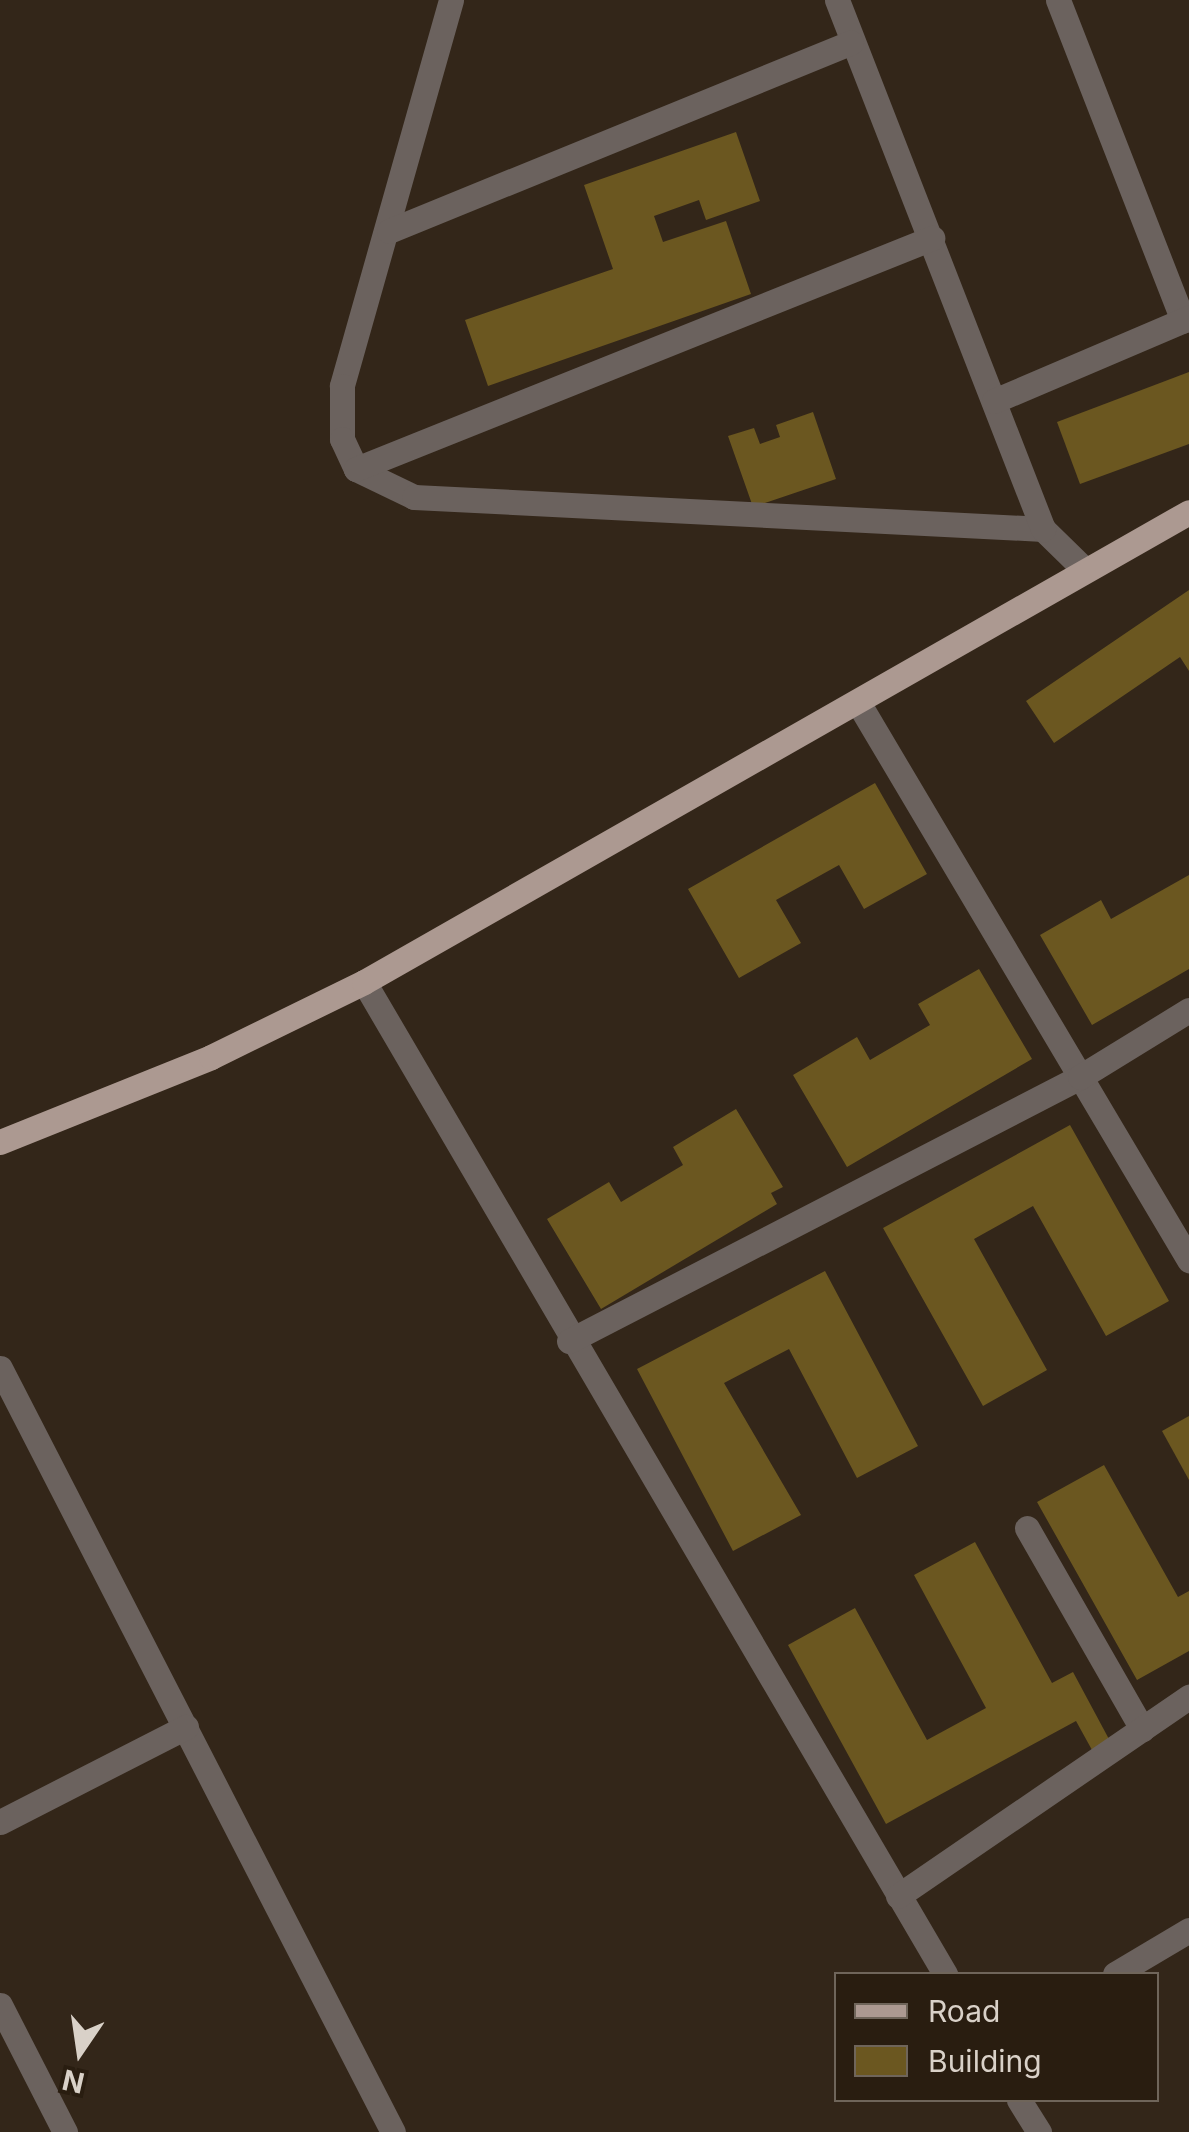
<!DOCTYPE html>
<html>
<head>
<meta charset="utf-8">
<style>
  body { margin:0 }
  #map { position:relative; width:1189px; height:2132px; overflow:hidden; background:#332619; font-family:Inter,sans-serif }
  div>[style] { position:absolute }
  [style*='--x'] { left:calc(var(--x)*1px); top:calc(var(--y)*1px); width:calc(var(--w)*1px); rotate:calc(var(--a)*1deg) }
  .building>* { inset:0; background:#6b5720 }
  .minor>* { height:25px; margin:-12.5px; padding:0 12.5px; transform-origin:12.5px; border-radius:12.5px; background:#6b625e }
  .major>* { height:25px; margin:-12.5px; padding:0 12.5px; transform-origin:12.5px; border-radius:12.5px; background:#ac9991 }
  span { translate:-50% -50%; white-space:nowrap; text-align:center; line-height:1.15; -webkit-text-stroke:10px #291d10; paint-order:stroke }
  .legend { position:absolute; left:834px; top:1972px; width:325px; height:130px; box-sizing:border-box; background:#291d10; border:2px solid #6f655a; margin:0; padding:12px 18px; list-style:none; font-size:30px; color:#d9d1c8 }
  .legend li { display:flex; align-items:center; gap:20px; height:50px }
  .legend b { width:50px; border:2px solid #6f655a }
  .north { position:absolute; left:30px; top:2002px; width:100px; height:100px; -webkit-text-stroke:8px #291d10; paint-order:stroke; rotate:193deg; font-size:28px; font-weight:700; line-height:40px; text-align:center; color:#d9d1c8 }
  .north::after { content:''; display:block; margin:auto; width:35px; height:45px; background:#d9d1c8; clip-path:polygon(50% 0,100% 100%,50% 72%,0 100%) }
</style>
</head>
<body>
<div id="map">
  <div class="building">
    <i style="clip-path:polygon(736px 132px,760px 201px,706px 220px,699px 200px,654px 216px,663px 242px,726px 221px,751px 294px,488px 386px,465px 320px,613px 269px,584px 185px)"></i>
    <i style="clip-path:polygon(1189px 372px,1189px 444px,1080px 484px,1057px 422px)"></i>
    <i style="clip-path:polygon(813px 412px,836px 479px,753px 507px,728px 436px,754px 428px,760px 444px,780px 437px,776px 425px)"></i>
    <i style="clip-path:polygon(1189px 590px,1189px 671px,1180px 657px,1054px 743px,1026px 701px)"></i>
    <i style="clip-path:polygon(875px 783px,927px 874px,864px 909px,839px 865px,776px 900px,801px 943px,739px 978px,688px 889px)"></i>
    <i style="clip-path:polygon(1189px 875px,1189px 969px,1092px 1025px,1040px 935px,1101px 900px,1111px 919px)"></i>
    <i style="clip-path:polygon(979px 969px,1032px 1059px,847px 1167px,793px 1075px,857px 1037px,870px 1060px,930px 1025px,918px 1004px)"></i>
    <i style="clip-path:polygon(736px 1109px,783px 1187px,771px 1193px,777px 1204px,601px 1309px,547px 1219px,609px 1182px,621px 1202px,683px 1165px,673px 1147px)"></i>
    <i style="clip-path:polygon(1070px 1125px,1169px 1301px,1106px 1336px,1033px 1206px,974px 1239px,1047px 1370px,983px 1406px,883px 1228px)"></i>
    <i style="clip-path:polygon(825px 1271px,918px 1446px,857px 1478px,789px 1349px,724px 1383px,801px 1515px,733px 1551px,637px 1369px)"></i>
    <i style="clip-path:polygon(1189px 1416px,1189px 1480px,1162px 1431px)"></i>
    <i style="clip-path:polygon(1104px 1465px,1178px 1597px,1189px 1591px,1189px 1651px,1137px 1680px,1037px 1502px)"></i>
    <i style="clip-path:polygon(975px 1542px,1052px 1683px,1073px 1672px,1110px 1741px,1092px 1750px,1076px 1721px,886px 1824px,788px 1645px,855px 1608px,927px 1740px,986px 1708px,914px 1575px)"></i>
  </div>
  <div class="minor">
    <i style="--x:451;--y:0;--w:401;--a:105.8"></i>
    <i style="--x:342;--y:386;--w:53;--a:90"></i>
    <i style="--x:342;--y:439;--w:33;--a:65"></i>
    <i style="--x:356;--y:469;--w:64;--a:25.8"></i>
    <i style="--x:414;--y:497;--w:630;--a:2.91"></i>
    <i style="--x:1043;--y:529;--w:59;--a:44.3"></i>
    <i style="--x:837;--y:0;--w:568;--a:68.72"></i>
    <i style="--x:1058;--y:0;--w:344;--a:68.7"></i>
    <i style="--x:389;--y:231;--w:499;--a:-22.2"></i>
    <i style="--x:994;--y:401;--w:212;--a:-23.1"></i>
    <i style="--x:356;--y:469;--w:621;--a:-21.85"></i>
    <i style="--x:859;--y:704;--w:647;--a:59.31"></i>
    <i style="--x:364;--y:982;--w:1150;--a:59.64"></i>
    <i style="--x:569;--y:1341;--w:575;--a:-27.32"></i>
    <i style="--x:1080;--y:1077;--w:128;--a:-31.6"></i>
    <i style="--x:0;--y:1368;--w:859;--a:62.78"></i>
    <i style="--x:1027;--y:1528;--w:232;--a:60.2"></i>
    <i style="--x:0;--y:1822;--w:209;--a:-27.1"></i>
    <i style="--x:898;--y:1896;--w:353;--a:-34.4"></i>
    <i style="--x:1115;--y:1974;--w:86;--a:-30.7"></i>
    <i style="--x:0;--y:2005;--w:143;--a:62.9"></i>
    <i style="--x:1019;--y:2100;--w:38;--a:58"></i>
  </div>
  <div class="major">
    <i style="--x:0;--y:1142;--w:227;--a:-21.9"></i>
    <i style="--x:211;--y:1057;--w:170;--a:-26.1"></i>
    <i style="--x:364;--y:982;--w:949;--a:-29.67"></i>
  </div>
  <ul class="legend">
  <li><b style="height:12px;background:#ac9991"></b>Road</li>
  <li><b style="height:28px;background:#6b5720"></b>Building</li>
  </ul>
  <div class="north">N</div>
</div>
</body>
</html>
